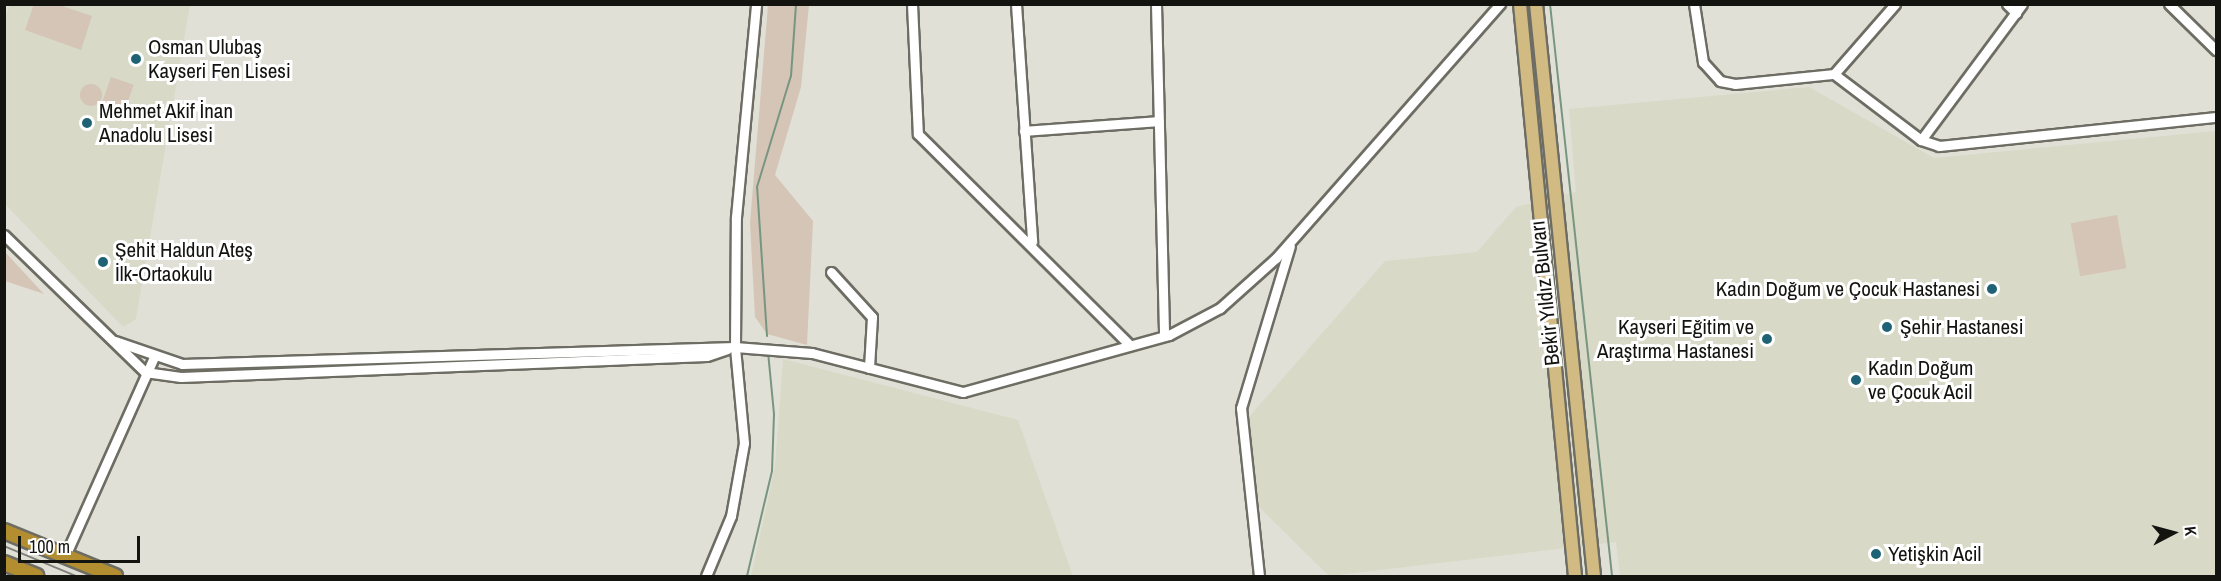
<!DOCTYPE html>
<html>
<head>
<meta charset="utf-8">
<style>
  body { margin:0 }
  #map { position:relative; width:2221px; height:581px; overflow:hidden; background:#e0e0d6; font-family:"Archivo Narrow",sans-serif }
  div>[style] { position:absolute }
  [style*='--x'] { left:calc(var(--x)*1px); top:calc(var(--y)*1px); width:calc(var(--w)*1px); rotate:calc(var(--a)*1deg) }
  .built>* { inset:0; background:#d8d9c7 }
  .green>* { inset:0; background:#d5c5b6; transform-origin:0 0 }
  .round { border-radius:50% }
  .stream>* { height:2px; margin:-1px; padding:0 1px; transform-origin:1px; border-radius:1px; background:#789580 }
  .roads { filter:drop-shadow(2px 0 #6d6d64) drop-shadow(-2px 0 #6d6d64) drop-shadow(0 2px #6d6d64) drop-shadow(0 -2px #6d6d64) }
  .minor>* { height:9px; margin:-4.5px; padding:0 4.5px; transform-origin:4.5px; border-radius:4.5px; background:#fff }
  .major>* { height:12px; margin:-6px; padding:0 6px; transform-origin:6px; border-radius:6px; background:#d1bb83 }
  .highway>* { height:14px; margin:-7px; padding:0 7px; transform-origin:7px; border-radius:7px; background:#b38e31 }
  .tram>* { height:1.5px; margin:-0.75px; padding:0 0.75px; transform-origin:0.75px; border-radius:0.75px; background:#80817a }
  .dots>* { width:16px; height:16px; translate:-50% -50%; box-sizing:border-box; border:3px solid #fff; border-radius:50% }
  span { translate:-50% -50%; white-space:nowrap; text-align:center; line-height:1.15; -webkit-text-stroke:6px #fff; paint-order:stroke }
  .poi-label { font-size:21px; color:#131410 }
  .left { translate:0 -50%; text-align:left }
  .right { translate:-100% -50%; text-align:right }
  .street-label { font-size:21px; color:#131410 }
  .frame { position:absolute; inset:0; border:6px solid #131410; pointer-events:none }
  .north { position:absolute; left:2143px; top:503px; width:60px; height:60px; -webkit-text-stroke:4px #fff; paint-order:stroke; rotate:84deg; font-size:16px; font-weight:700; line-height:24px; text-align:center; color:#131410 }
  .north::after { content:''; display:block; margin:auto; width:21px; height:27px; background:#131410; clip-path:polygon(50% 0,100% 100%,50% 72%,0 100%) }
  .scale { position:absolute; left:18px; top:536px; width:122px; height:27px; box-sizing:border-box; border:3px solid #131410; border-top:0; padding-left:8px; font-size:18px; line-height:21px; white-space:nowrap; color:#131410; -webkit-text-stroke:4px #fff; paint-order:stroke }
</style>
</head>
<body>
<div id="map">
  <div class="built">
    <i style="clip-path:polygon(10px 5px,190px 5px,136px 319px,123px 327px,5px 204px,4px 20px)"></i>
    <i style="clip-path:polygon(1809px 87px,1934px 158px,2216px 131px,2216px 576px,1620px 576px,1616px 542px,1329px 576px,1259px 507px,1249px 417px,1385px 261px,1477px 252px,1516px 207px,1576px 192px,1569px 109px)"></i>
    <i style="clip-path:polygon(783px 359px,1018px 420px,1073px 576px,751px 576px,775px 467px)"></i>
  </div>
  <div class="green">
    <i style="clip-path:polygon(34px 4px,59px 5px,92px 16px,81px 50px,25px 30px)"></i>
    <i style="clip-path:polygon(768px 5px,809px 5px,801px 87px,775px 175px,813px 221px,807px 345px,767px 334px,755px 317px,750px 223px)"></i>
    <i style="left:111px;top:77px;width:24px;height:36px;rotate:19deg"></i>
    <i class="round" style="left:80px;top:84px;width:22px;height:22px"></i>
    <i style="left:2117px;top:215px;width:54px;height:47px;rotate:80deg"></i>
    <i style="clip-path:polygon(5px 252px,44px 294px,5px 281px)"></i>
  </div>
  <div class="stream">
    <i style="--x:1550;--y:4;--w:575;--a:83.81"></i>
    <i style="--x:767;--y:336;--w:149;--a:-93.8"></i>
    <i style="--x:757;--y:187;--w:116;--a:-73"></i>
    <i style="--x:791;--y:76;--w:72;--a:-86"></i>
    <i style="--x:747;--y:576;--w:108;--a:-76.6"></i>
    <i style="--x:772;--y:471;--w:57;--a:-88"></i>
    <i style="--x:774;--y:414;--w:62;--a:-95.5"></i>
  </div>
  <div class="roads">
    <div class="minor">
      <i style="--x:912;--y:4;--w:130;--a:87.4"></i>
      <i style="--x:918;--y:134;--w:299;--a:44.9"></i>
      <i style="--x:1016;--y:4;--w:238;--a:86.1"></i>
      <i style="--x:1156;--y:4;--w:332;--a:88.6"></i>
      <i style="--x:1694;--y:4;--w:59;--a:81.2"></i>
      <i style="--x:1703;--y:62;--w:25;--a:48"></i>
      <i style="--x:1720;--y:81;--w:15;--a:11"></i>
      <i style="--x:1735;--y:84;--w:100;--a:-5.8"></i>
      <i style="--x:1834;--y:74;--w:109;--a:37.2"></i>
      <i style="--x:1921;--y:140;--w:19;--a:18"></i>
      <i style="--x:1939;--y:146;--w:279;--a:-6"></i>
      <i style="--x:2007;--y:4;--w:13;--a:45"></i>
      <i style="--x:2169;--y:4;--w:66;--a:44.4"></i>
      <i style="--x:1834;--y:74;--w:93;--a:-48.9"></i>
      <i style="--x:1024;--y:131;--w:135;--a:-4.2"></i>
      <i style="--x:1921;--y:140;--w:169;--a:-53.4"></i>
      <i style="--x:4;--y:235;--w:197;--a:44.2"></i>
      <i style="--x:145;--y:372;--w:36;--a:8"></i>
      <i style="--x:181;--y:377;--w:526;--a:-2.29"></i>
      <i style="--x:707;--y:356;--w:21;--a:-19"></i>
      <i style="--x:831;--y:272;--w:61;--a:47.7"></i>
      <i style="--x:872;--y:317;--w:51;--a:93.4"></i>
      <i style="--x:115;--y:341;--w:71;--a:18.9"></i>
      <i style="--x:182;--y:364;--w:553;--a:-1.76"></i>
      <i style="--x:735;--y:347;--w:77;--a:4.5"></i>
      <i style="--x:812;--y:353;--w:156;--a:14.5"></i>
      <i style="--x:963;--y:392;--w:214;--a:-15.5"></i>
      <i style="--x:1169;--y:335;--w:58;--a:-27.9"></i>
      <i style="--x:1220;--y:308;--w:75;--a:-41.8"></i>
      <i style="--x:1276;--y:258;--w:339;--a:-48.6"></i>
      <i style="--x:65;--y:556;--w:218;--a:-65.9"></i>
      <i style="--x:706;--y:576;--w:65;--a:-67.4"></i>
      <i style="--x:731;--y:516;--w:74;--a:-79.9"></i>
      <i style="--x:744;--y:443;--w:96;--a:-95.4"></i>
      <i style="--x:735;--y:347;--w:130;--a:-89.6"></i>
      <i style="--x:736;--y:217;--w:214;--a:-84.6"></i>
      <i style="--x:1259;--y:576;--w:169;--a:-96.1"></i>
      <i style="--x:1241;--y:408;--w:169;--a:-73.2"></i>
    </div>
    <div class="major">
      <i style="--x:1520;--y:4;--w:575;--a:84.51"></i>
      <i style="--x:1536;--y:4;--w:575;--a:84.21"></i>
    </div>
    <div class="highway">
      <i style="--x:4;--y:531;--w:120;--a:22.1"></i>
      <i style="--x:4;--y:563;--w:35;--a:22"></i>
    </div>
  </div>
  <div class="tram">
    <i style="--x:4;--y:546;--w:78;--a:22.6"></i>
  </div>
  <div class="dots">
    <i style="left:136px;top:59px;background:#1f6275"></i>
    <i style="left:87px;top:123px;background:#1f6275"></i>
    <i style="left:103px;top:262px;background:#1f6275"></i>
    <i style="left:1992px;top:289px;background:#1f6275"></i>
    <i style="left:1887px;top:327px;background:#1f6275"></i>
    <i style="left:1767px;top:339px;background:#1f6275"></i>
    <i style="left:1856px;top:380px;background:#1f6275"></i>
    <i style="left:1876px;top:554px;background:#1f6275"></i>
  </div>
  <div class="poi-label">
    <span class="left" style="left:148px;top:59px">Osman Ulubaş<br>Kayseri Fen Lisesi</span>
    <span class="left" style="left:99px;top:123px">Mehmet Akif İnan<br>Anadolu Lisesi</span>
    <span class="left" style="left:115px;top:262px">Şehit Haldun Ateş<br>İlk-Ortaokulu</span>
    <span class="right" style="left:1980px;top:289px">Kadın Doğum ve Çocuk Hastanesi</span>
    <span class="right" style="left:1754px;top:339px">Kayseri Eğitim ve<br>Araştırma Hastanesi</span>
    <span class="left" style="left:1900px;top:327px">Şehir Hastanesi</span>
    <span class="left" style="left:1868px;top:380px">Kadın Doğum<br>ve Çocuk Acil</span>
    <span class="left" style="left:1888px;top:554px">Yetişkin Acil</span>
  </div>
  <div class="street-label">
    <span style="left:1545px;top:293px;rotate:-96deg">Bekir Yıldız Bulvarı</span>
  </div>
  <div class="frame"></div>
  <div class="north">K</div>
  <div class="scale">100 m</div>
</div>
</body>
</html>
